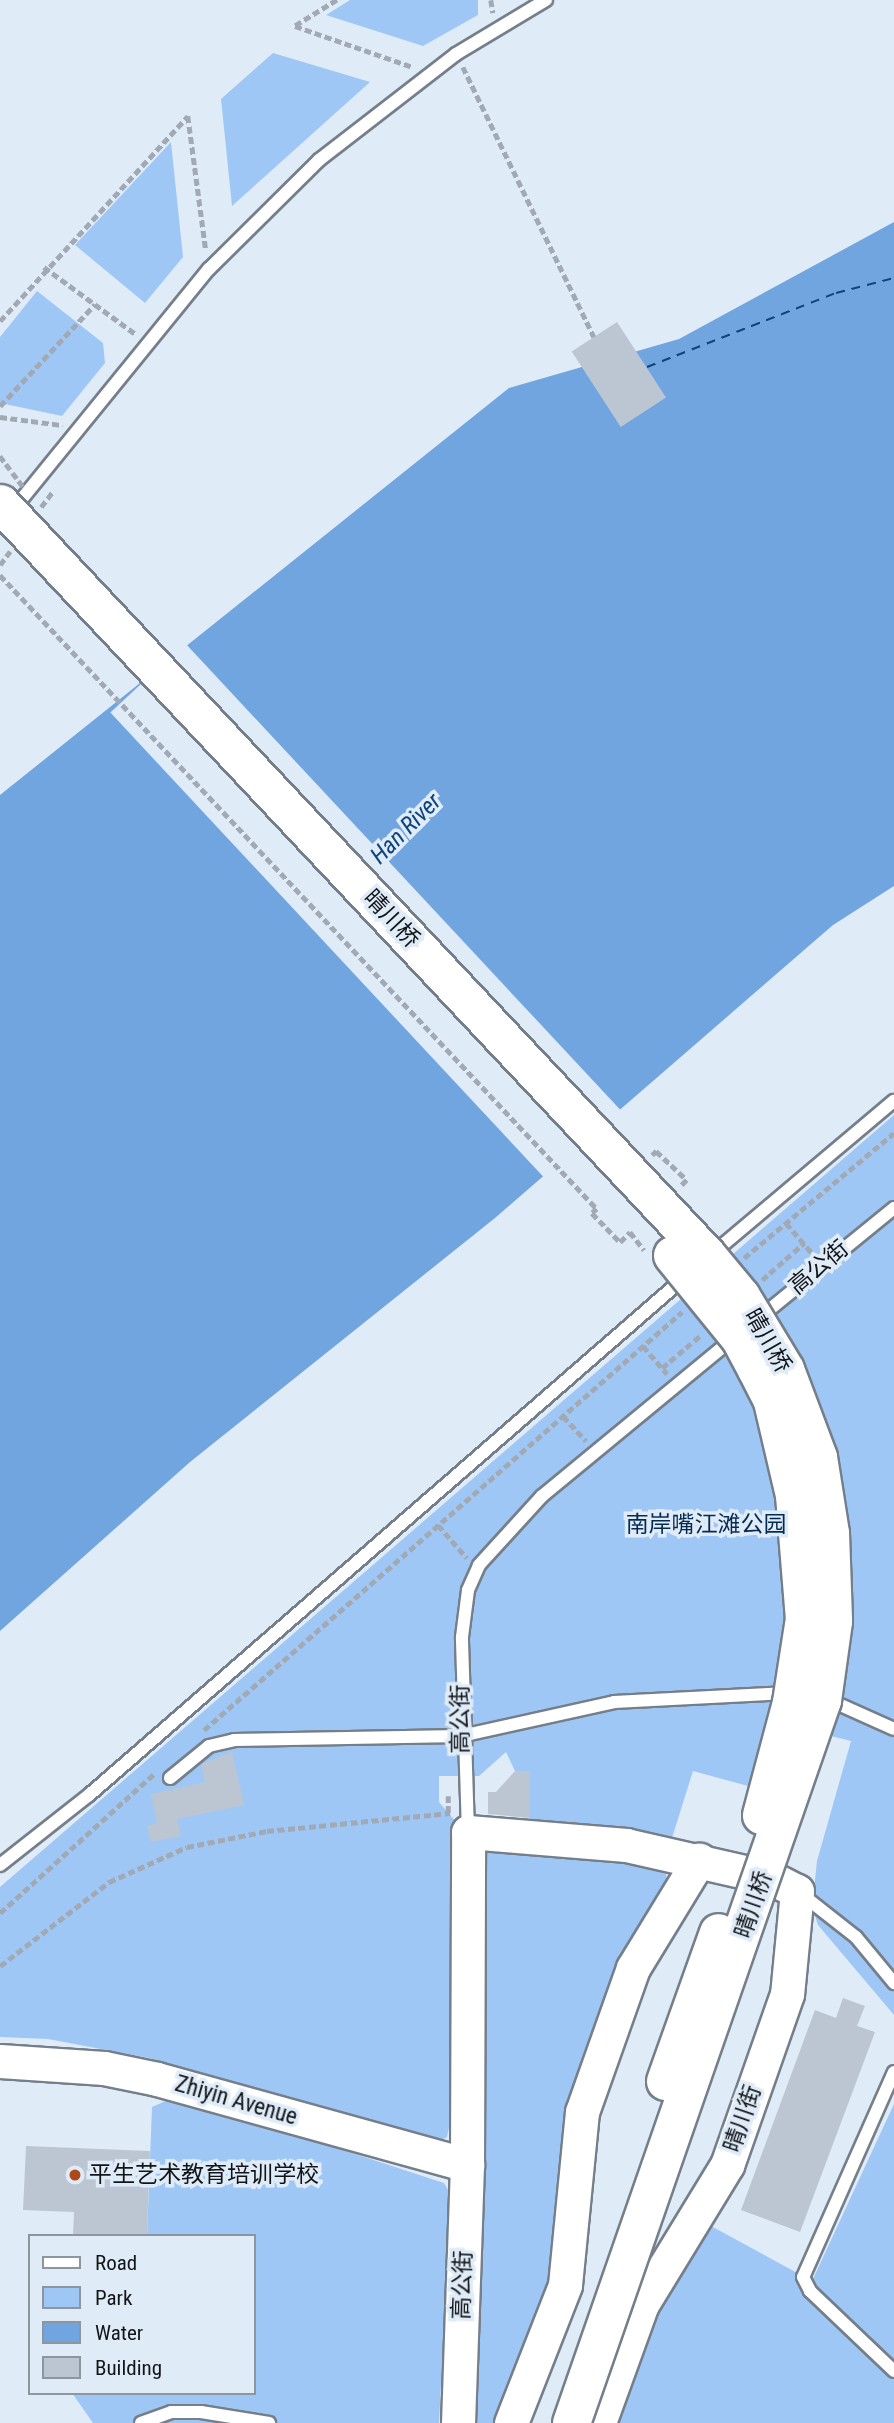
<!DOCTYPE html>
<html>
<head>
<meta charset="utf-8">
<style>
  body { margin:0 }
  #map { position:relative; width:894px; height:2423px; overflow:hidden; background:#e0ebf8; font-family:"Roboto Condensed","Noto Sans SC",sans-serif }
  div>[style] { position:absolute }
  [style*='--x'] { left:calc(var(--x)*1px); top:calc(var(--y)*1px); width:calc(var(--w)*1px); rotate:calc(var(--a)*1deg) }
  .green>* { inset:0; background:#9fc7f5 }
  .water>* { inset:0; background:#71a5e0 }
  .pier>* { inset:0; background:#e0ebf8; transform-origin:0 0 }
  .ferry>* { height:2px; margin-top:-1px; transform-origin:0; background:repeating-linear-gradient(90deg,#0d447a 0 9px,transparent 0 16px) }
  .building>* { inset:0; background:#bcc6d3; transform-origin:0 0 }
  .path>* { height:4.5px; margin-top:-2.25px; transform-origin:0; background:repeating-linear-gradient(90deg,#a1a9b4 0 7px,transparent 0 10.5px) }
  .roads { filter:drop-shadow(2px 0 #757f8a) drop-shadow(-2px 0 #757f8a) drop-shadow(0 2px #757f8a) drop-shadow(0 -2px #757f8a) }
  .lane>* { height:12px; margin:-6px; padding:0 6px; transform-origin:6px; border-radius:6px; background:#fff }
  .secondary>* { height:33px; margin:-16.5px; padding:0 16.5px; transform-origin:16.5px; border-radius:16.5px; background:#fff }
  .path-bridge>* { height:4.5px; margin-top:-2.25px; transform-origin:0; background:repeating-linear-gradient(90deg,#a1a9b4 0 7px,transparent 0 10.5px) }
  .bridges { filter:drop-shadow(2px 0 #757f8a) drop-shadow(-2px 0 #757f8a) drop-shadow(0 2px #757f8a) drop-shadow(0 -2px #757f8a) }
  .primary-bridge>* { height:37px; margin:-18.5px; padding:0 18.5px; transform-origin:18.5px; border-radius:18.5px; background:#fff }
  .dots>* { width:19px; height:19px; translate:-50% -50%; box-sizing:border-box; border:4px solid #e0ebf8; border-radius:50% }
  span { translate:-50% -50%; white-space:nowrap; text-align:center; line-height:1.15; -webkit-text-stroke:7px #e0ebf8; paint-order:stroke }
  .street-label { font-size:23px; color:#111519 }
  .park-label { font-size:23px; color:#052a50 }
  .poi-label { font-size:23px; color:#111519 }
  .left { translate:0 -50%; text-align:left }
  .water-label { font-size:24px; color:#0d447a; font-style:italic }
  .legend { position:absolute; left:28px; top:2234px; width:228px; height:161px; box-sizing:border-box; background:#e0ebf8; border:2px solid #8d959f; margin:0; padding:9px 12px; list-style:none; font-size:21px; color:#111519 }
  .legend li { display:flex; align-items:center; gap:14px; height:35px }
  .legend b { width:35px; border:2px solid #8d959f }
</style>
</head>
<body>
<div id="map">
  <div class="green">
    <i style="clip-path:polygon(350px 0,478px 0,478px 15px,423px 46px,326px 15px)"></i>
    <i style="clip-path:polygon(273px 53px,370px 82px,232px 206px,221px 99px)"></i>
    <i style="clip-path:polygon(171px 142px,183px 257px,145px 303px,75px 245px)"></i>
    <i style="clip-path:polygon(37px 291px,103px 343px,105px 363px,62px 416px,0 403px,0 337px)"></i>
    <i style="clip-path:polygon(894px 1115px,894px 2015px,818px 1925px,812px 1907px,817px 1861px,851px 1741px,767px 1720px,748px 1786px,693px 1771px,671px 1841px,530px 1821px,530px 1771px,515px 1771px,506px 1752px,479px 1776px,439px 1776px,439px 1802px,456px 1822px,452px 2114px,447px 2137px,439px 2141px,388px 2132px,149px 2058px,48px 2039px,0 2037px,0 1887px)"></i>
    <i style="clip-path:polygon(530px 1848px,618px 1858px,666px 1874px,668px 1888px,616px 1966px,557px 2260px,498px 2423px,470px 2423px,480px 2304px,483px 1850px)"></i>
    <i style="clip-path:polygon(177px 2096px,444px 2183px,451px 2195px,439px 2423px,93px 2423px,72px 2393px,254px 2393px,254px 2236px,147px 2236px,152px 2107px)"></i>
    <i style="clip-path:polygon(894px 2104px,894px 2423px,613px 2423px,653px 2312px,711px 2226px,812px 2281px)"></i>
  </div>
  <div class="water">
    <i style="clip-path:polygon(894px 222px,894px 886px,833px 925px,495px 1218px,190px 1462px,0 1631px,0 795px,509px 388px,679px 339px)"></i>
  </div>
  <div class="pier">
    <i style="left:185px;top:643px;width:642px;height:102px;rotate:47deg"></i>
  </div>
  <div class="ferry">
    <i style="--x:647;--y:367;--w:203;--a:-21.4"></i>
    <i style="--x:836;--y:293;--w:60;--a:-14.5"></i>
  </div>
  <div class="building">
    <i style="left:617px;top:322px;width:90px;height:54px;rotate:57deg"></i>
    <i style="clip-path:polygon(232px 1752px,244px 1805px,177px 1819px,181px 1836px,151px 1842px,147px 1826px,157px 1823px,151px 1794px,205px 1782px,201px 1764px)"></i>
    <i style="clip-path:polygon(515px 1771px,530px 1771px,530px 1818px,488px 1814px,488px 1792px,496px 1792px)"></i>
    <i style="clip-path:polygon(843px 1998px,865px 2006px,857px 2026px,875px 2032px,800px 2232px,741px 2210px,815px 2010px,836px 2018px)"></i>
    <i style="clip-path:polygon(26px 2146px,150px 2151px,147px 2236px,73px 2236px,74px 2212px,23px 2210px)"></i>
  </div>
  <div class="path">
    <i style="--x:337;--y:0;--w:49;--a:148.2"></i>
    <i style="--x:295;--y:26;--w:125;--a:19.2"></i>
    <i style="--x:491;--y:0;--w:13;--a:81"></i>
    <i style="--x:463;--y:67;--w:300;--a:64.1"></i>
    <i style="--x:44;--y:267;--w:115;--a:36.2"></i>
    <i style="--x:0;--y:321;--w:278;--a:-47.5"></i>
    <i style="--x:188;--y:116;--w:136;--a:82.4"></i>
    <i style="--x:0;--y:406;--w:139;--a:-47"></i>
    <i style="--x:0;--y:417;--w:63;--a:7.4"></i>
    <i style="--x:41;--y:507;--w:20;--a:-53"></i>
    <i style="--x:0;--y:565;--w:17;--a:-54"></i>
    <i style="--x:0;--y:575;--w:871;--a:46.72"></i>
    <i style="--x:597;--y:1209;--w:6;--a:141"></i>
    <i style="--x:592;--y:1213;--w:40;--a:46"></i>
    <i style="--x:620;--y:1242;--w:14;--a:-45"></i>
    <i style="--x:786;--y:1223;--w:40;--a:49"></i>
    <i style="--x:744;--y:1258;--w:195;--a:-39.8"></i>
    <i style="--x:643;--y:1346;--w:37;--a:49"></i>
    <i style="--x:563;--y:1416;--w:34;--a:47"></i>
    <i style="--x:438;--y:1525;--w:44;--a:48.7"></i>
    <i style="--x:204;--y:1730;--w:635;--a:-41.17"></i>
    <i style="--x:448;--y:1813;--w:17;--a:-90"></i>
    <i style="--x:0;--y:1913;--w:209;--a:-42.1"></i>
    <i style="--x:0;--y:1966;--w:138;--a:-37.6"></i>
    <i style="--x:109;--y:1882;--w:85;--a:-24.2"></i>
    <i style="--x:187;--y:1847;--w:82;--a:-11.3"></i>
    <i style="--x:267;--y:1831;--w:184;--a:-5.6"></i>
  </div>
  <div class="roads">
    <div class="lane">
      <i style="--x:12;--y:511;--w:312;--a:-50.9"></i>
      <i style="--x:209;--y:269;--w:155;--a:-44.7"></i>
      <i style="--x:319;--y:160;--w:173;--a:-37.7"></i>
      <i style="--x:456;--y:54;--w:105;--a:-31"></i>
      <i style="--x:712;--y:1254;--w:238;--a:-40.1"></i>
      <i style="--x:759;--y:1318;--w:174;--a:-39.2"></i>
      <i style="--x:827;--y:1699;--w:73;--a:24.1"></i>
      <i style="--x:170;--y:1778;--w:50;--a:-39.4"></i>
      <i style="--x:209;--y:1746;--w:26;--a:-13"></i>
      <i style="--x:234;--y:1740;--w:227;--a:-1"></i>
      <i style="--x:461;--y:1736;--w:157;--a:-12.5"></i>
      <i style="--x:614;--y:1702;--w:174;--a:-3"></i>
      <i style="--x:468;--y:1832;--w:195;--a:-91.8"></i>
      <i style="--x:462;--y:1637;--w:47;--a:-82.7"></i>
      <i style="--x:468;--y:1590;--w:27;--a:-66"></i>
      <i style="--x:479;--y:1565;--w:93;--a:-47.6"></i>
      <i style="--x:542;--y:1496;--w:249;--a:-39.5"></i>
      <i style="--x:0;--y:1865;--w:113;--a:-38.2"></i>
      <i style="--x:89;--y:1795;--w:790;--a:-40.99"></i>
      <i style="--x:800;--y:1893;--w:71;--a:38.2"></i>
      <i style="--x:856;--y:1937;--w:60;--a:50.4"></i>
      <i style="--x:894;--y:2072;--w:224;--a:113.9"></i>
      <i style="--x:803;--y:2277;--w:16;--a:63"></i>
      <i style="--x:810;--y:2291;--w:116;--a:43.6"></i>
      <i style="--x:141;--y:2423;--w:32;--a:-20"></i>
      <i style="--x:171;--y:2412;--w:30;--a:0"></i>
      <i style="--x:201;--y:2412;--w:69;--a:9.2"></i>
    </div>
    <div class="secondary">
      <i style="--x:0;--y:2061;--w:104;--a:3.9"></i>
      <i style="--x:104;--y:2068;--w:54;--a:11.7"></i>
      <i style="--x:157;--y:2079;--w:322;--a:15.5"></i>
      <i style="--x:458;--y:2423;--w:258;--a:-88"></i>
      <i style="--x:467;--y:2165;--w:333;--a:-89.8"></i>
      <i style="--x:468;--y:1832;--w:159;--a:4.7"></i>
      <i style="--x:626;--y:1845;--w:149;--a:12.8"></i>
      <i style="--x:771;--y:1878;--w:29;--a:27"></i>
      <i style="--x:797;--y:1891;--w:103;--a:95.5"></i>
      <i style="--x:787;--y:1994;--w:181;--a:109.3"></i>
      <i style="--x:727;--y:2165;--w:163;--a:121.4"></i>
      <i style="--x:642;--y:2304;--w:127;--a:109.9"></i>
      <i style="--x:511;--y:2423;--w:148;--a:-68.6"></i>
      <i style="--x:565;--y:2285;--w:174;--a:-84.4"></i>
      <i style="--x:582;--y:2112;--w:153;--a:-70.5"></i>
      <i style="--x:633;--y:1968;--w:127;--a:-58.6"></i>
    </div>
  </div>
  <div class="path-bridge">
    <i style="--x:0;--y:456;--w:38;--a:53"></i>
    <i style="--x:652;--y:1155;--w:6;--a:-45"></i>
    <i style="--x:656;--y:1151;--w:42;--a:43.1"></i>
    <i style="--x:687;--y:1180;--w:10;--a:135"></i>
    <i style="--x:630;--y:1232;--w:23;--a:52"></i>
    <i style="--x:762;--y:1280;--w:56;--a:-41.4"></i>
    <i style="--x:662;--y:1368;--w:51;--a:-40.2"></i>
  </div>
  <div class="bridges">
    <div class="primary-bridge">
      <i style="--x:0;--y:503;--w:1032;--a:46.77"></i>
      <i style="--x:707;--y:1255;--w:53;--a:50.3"></i>
      <i style="--x:741;--y:1296;--w:85;--a:58.9"></i>
      <i style="--x:785;--y:1369;--w:94;--a:69.4"></i>
      <i style="--x:818;--y:1457;--w:77;--a:81"></i>
      <i style="--x:830;--y:1533;--w:88;--a:88"></i>
      <i style="--x:833;--y:1621;--w:80;--a:97.9"></i>
      <i style="--x:822;--y:1700;--w:765;--a:109.15"></i>
      <i style="--x:672;--y:1255;--w:108;--a:51"></i>
      <i style="--x:740;--y:1339;--w:34;--a:62"></i>
      <i style="--x:756;--y:1369;--w:36;--a:63"></i>
      <i style="--x:772;--y:1401;--w:97;--a:76.8"></i>
      <i style="--x:794;--y:1495;--w:123;--a:85.4"></i>
      <i style="--x:804;--y:1618;--w:85;--a:98.8"></i>
      <i style="--x:791;--y:1702;--w:117;--a:104.9"></i>
      <i style="--x:665;--y:2081;--w:158;--a:-70.4"></i>
    </div>
  </div>
  <div class="dots">
    <i style="left:75px;top:2175px;background:#ad4918"></i>
  </div>
  <div class="street-label">
    <span style="left:391px;top:919px;rotate:47deg">晴川桥</span>
    <span style="left:819px;top:1268px;rotate:-40deg">高公街</span>
    <span style="left:767px;top:1341px;rotate:60deg">晴川桥</span>
    <span style="left:461px;top:1719px;rotate:-90deg">高公街</span>
    <span style="left:754px;top:1905px;rotate:-71deg">晴川桥</span>
    <span style="left:236px;top:2101px;rotate:16deg">Zhiyin Avenue</span>
    <span style="left:743px;top:2119px;rotate:-71deg">晴川街</span>
    <span style="left:463px;top:2285px;rotate:-88deg">高公街</span>
  </div>
  <div class="park-label">
    <span style="left:706px;top:1525px">南岸嘴江滩公园</span>
  </div>
  <div class="poi-label">
    <span class="left" style="left:89px;top:2175px">平生艺术教育培训学校</span>
  </div>
  <div class="water-label">
    <span style="left:406px;top:829px;rotate:-45deg">Han River</span>
  </div>
  <ul class="legend">
  <li><b style="height:9px;background:#fff"></b>Road</li>
  <li><b style="height:19px;background:#9fc7f5"></b>Park</li>
  <li><b style="height:19px;background:#71a5e0"></b>Water</li>
  <li><b style="height:19px;background:#bcc6d3"></b>Building</li>
  </ul>
</div>
</body>
</html>
